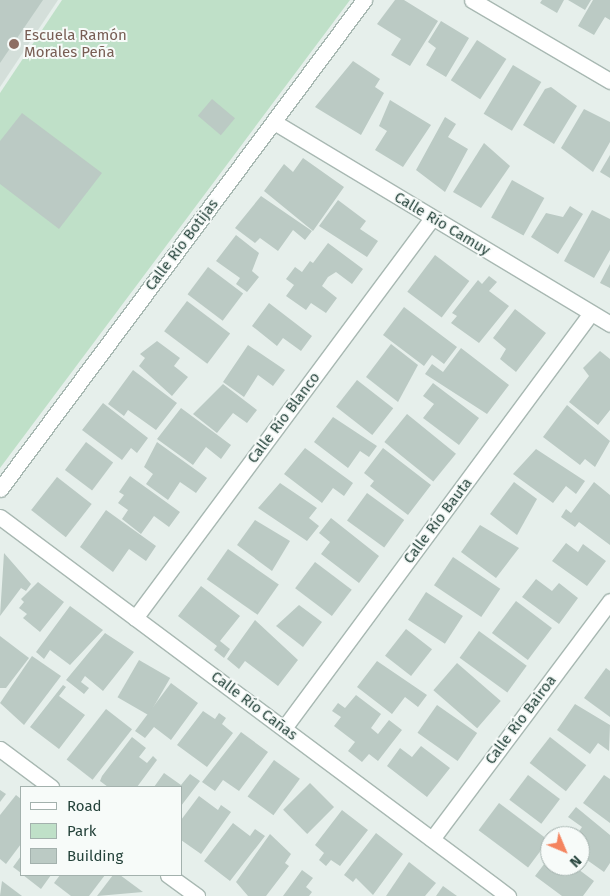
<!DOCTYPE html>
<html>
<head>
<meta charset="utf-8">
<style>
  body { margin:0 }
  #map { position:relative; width:610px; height:896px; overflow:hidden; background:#e6efeb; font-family:"Fira Sans",sans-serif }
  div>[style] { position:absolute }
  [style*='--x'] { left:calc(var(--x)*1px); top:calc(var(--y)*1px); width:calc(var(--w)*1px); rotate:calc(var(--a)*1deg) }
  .built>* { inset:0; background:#d4dfda }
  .green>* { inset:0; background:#bfe0c8 }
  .building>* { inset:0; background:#bbcac4; transform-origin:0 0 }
  .roads { filter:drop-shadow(1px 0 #a8b8b2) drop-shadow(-1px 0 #a8b8b2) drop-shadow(0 1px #a8b8b2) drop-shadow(0 -1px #a8b8b2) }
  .minor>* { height:15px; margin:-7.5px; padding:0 7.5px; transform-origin:7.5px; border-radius:7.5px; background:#fff }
  .dots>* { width:14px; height:14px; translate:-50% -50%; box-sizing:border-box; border:2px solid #f7fbf9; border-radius:50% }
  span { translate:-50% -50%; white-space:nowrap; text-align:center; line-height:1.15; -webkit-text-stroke:4px #f7fbf9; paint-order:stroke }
  .education-label { font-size:15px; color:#785e54 }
  .left { translate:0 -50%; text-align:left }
  .street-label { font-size:15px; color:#24423a }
  .legend { position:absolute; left:20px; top:786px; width:162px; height:90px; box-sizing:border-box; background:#f7fbf9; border:1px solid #a3b1ad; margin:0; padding:6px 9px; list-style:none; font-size:15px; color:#24423a }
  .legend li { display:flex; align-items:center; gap:10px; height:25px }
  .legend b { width:25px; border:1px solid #a3b1ad }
  .north { position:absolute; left:540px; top:826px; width:50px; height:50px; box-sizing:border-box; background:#f7fbf9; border:1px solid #a3b1ad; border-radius:50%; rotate:135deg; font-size:14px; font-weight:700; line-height:20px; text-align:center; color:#24423a }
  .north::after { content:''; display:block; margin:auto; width:18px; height:22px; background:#f4845f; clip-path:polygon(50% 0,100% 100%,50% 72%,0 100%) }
</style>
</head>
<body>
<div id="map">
  <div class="built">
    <i style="clip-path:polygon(0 0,58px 0,0 87px)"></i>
  </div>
  <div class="green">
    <i style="clip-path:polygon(62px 0,350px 0,0 468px,0 93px)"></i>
  </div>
  <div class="building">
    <i style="clip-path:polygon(0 0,43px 0,0 63px)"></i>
    <i style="clip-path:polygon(395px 0,404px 0,438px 21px,410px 66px,391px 55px,401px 39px,377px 24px)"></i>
    <i style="clip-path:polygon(542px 0,564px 0,557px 13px,540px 3px)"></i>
    <i style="clip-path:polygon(568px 0,591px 0,585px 10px)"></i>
    <i style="clip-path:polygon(593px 0,610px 0,610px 20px,605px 17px,594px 35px,578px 26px)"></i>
    <i style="clip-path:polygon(441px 21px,469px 38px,446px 77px,426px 65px,436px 48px,428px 42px)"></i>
    <i style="left:477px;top:40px;width:35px;height:48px;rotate:33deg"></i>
    <i style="clip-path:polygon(353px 61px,380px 79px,375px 87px,384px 93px,361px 135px,315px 107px)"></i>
    <i style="left:513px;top:65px;width:33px;height:57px;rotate:31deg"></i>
    <i style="clip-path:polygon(551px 87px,577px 106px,554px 144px,523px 125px,545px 89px)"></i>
    <i style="left:212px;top:99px;width:30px;height:22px;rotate:40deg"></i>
    <i style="clip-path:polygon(390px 100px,431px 125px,403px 167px,375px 150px,387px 131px,379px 126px)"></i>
    <i style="clip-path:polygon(584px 109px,610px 122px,610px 142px,593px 172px,561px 148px)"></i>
    <i style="clip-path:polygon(22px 113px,102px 173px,59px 229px,0 184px,0 141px)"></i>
    <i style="clip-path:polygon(445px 117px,456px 124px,448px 137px,468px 149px,445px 192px,416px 170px)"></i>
    <i style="clip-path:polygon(484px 143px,510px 166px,481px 208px,453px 192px)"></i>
    <i style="clip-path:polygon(610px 155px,610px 178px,600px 172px)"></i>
    <i style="clip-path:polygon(303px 158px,344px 187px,313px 231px,264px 191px,284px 164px,293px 172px)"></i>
    <i style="left:512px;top:180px;width:37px;height:43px;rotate:29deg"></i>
    <i style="clip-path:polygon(261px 196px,312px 231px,305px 240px,293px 230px,278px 251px,260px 238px,255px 243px,235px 228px)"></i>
    <i style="clip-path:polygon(338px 200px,366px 221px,360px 229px,378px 241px,367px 257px,319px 226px)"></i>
    <i style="clip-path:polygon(570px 206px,583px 214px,558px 254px,531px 237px,546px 213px,563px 217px)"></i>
    <i style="clip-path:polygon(592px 210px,610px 219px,610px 250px,594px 278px,564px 261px)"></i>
    <i style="clip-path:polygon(236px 235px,259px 253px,252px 271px,259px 277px,247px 292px,236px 284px,240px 278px,216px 261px)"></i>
    <i style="clip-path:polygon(328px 243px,363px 269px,352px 284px,336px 272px,328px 277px,322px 286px,337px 298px,326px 313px,311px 303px,306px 310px,286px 296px,294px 285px,286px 279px,295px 267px,302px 272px,310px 261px,313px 263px)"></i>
    <i style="left:435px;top:255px;width:43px;height:46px;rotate:37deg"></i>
    <i style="clip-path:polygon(610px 264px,610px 288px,600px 283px)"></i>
    <i style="left:208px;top:267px;width:44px;height:34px;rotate:37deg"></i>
    <i style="clip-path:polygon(489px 276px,497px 282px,489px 291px,509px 306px,479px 343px,451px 323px,457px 316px,452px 313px,478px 280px,482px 284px)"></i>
    <i style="left:187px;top:301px;width:54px;height:38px;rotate:37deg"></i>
    <i style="clip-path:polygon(269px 303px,312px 336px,301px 351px,283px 338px,277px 346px,252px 326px)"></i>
    <i style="clip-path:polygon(404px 307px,457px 347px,444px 364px,432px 355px,424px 366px,383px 335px)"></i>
    <i style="clip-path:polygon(515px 309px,546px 333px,516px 372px,500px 359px,506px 349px,493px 338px)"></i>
    <i style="clip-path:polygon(157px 341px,180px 358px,174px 366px,188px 377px,172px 396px,139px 366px,145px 358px,140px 354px)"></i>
    <i style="clip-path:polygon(391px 344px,418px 365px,398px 402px,366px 377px)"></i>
    <i style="clip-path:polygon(248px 345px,285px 370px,273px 386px,258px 375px,244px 397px,223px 382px)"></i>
    <i style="clip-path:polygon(461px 348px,509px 385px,487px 414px,425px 374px,432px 364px,443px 372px)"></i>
    <i style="clip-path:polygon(600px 351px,610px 359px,610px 410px,598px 425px,569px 402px,589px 376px,583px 368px)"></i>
    <i style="clip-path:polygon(133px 370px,177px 403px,156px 430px,128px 410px,124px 416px,108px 404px)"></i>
    <i style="left:357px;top:380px;width:46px;height:34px;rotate:38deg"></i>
    <i style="clip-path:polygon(433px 383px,479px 418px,459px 445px,423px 418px,434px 404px,423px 396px)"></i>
    <i style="clip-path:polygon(223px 384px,257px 410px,247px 423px,233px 413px,217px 433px,193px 414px)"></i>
    <i style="clip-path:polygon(103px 403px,148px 438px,137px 453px,131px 448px,122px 460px,82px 430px)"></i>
    <i style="clip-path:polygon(567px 405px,610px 441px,595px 467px,585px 459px,580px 465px,543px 437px)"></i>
    <i style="clip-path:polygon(181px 408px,231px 445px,221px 459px,206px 447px,193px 465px,157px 439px)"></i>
    <i style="left:407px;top:414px;width:63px;height:36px;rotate:39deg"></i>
    <i style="clip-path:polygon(333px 417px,377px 446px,369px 457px,360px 451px,348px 468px,314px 442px)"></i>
    <i style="left:86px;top:442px;width:34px;height:35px;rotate:37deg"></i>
    <i style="clip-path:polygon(157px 442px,207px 478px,196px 493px,180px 482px,168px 500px,146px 484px,153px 474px,144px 467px)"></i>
    <i style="clip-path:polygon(305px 448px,353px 483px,344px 496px,333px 488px,322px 503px,284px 474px)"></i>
    <i style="clip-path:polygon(383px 448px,431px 485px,408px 515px,370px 486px,374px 481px,364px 473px)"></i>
    <i style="clip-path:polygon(536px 449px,585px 481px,576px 494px,566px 486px,553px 503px,513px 474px)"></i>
    <i style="clip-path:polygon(130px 476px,180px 512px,169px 527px,154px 516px,141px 534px,122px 519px,128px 510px,118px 503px,124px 495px,119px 492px)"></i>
    <i style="left:57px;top:477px;width:44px;height:42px;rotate:38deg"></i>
    <i style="clip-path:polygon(514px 482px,537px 499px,517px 535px,490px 514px)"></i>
    <i style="clip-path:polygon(594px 482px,610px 495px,610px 545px,579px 522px,575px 527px,561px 517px,566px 509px,571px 513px)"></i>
    <i style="clip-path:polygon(280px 483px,317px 508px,309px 518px,319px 526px,307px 541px,258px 508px)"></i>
    <i style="left:367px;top:493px;width:46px;height:34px;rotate:36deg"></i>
    <i style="clip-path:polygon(106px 510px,156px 546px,146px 561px,129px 549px,113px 572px,80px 547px)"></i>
    <i style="clip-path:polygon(331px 518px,379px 556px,359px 583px,321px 554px,330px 542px,319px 533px)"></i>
    <i style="clip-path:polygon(255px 520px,290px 541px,272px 571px,237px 545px)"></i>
    <i style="clip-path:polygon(480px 525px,519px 548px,496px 578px,461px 552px)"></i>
    <i style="clip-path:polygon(566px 543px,578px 552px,583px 544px,606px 561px,587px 586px,552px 561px)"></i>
    <i style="left:228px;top:549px;width:62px;height:37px;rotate:35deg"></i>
    <i style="clip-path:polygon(4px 553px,31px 584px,26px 591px,21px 588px,0 616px)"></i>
    <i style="left:453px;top:557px;width:57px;height:34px;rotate:34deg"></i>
    <i style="left:315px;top:562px;width:46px;height:33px;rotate:37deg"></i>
    <i style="clip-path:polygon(536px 579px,552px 591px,559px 583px,578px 598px,559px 624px,522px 597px)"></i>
    <i style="clip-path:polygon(38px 582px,64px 602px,40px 632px,23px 618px,27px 614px,19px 608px,24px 602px,21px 599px)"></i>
    <i style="clip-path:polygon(201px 586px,240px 616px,220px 641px,230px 649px,224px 658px,214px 650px,217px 646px,178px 616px)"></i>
    <i style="left:426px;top:592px;width:44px;height:33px;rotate:33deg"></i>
    <i style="left:516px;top:601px;width:45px;height:40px;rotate:37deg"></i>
    <i style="clip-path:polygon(299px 605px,322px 622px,303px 647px,276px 626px)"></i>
    <i style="clip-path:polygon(70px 606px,103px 630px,70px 665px,50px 650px,44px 659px,36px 652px)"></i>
    <i style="clip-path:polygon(255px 620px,298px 660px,278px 686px,245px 661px,239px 669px,227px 659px)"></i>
    <i style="left:406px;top:629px;width:33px;height:34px;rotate:38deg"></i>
    <i style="left:479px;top:631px;width:59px;height:33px;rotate:36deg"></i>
    <i style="clip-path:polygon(105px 633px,134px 652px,103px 691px,85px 676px,81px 682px,89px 688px,84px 694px,66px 680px)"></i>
    <i style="clip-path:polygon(0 636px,29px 658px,6px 688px,0 688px)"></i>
    <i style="clip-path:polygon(32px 656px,61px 676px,24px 725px,0 703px)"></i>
    <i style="left:139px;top:660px;width:36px;height:43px;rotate:30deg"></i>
    <i style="clip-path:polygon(377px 661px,427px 695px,418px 707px,405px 697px,392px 714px,357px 687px)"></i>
    <i style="left:457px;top:663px;width:58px;height:36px;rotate:41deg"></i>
    <i style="clip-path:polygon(606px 668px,610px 671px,610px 717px,584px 698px)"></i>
    <i style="clip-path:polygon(171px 683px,198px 703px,171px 740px,154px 727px,145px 738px,135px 731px)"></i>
    <i style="clip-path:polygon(63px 685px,66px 687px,59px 696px,85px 715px,59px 749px,30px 727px)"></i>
    <i style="clip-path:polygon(356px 695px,381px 714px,371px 728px,378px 734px,389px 720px,402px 730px,378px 761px,369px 754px,362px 762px,348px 751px,355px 742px,334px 726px,341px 717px,332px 711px,338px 703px,345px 708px)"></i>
    <i style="clip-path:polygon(575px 704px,610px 725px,609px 751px,598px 743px,590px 754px,557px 730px)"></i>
    <i style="left:437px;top:705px;width:49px;height:34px;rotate:35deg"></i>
    <i style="left:106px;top:709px;width:33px;height:64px;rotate:38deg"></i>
    <i style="clip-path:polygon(203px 711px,215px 719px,219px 713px,226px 718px,222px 724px,233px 733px,207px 767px,177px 745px)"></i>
    <i style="clip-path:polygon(241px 732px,268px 752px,239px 791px,223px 780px,215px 791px,202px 782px)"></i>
    <i style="clip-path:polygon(132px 737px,146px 748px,139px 757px,147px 763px,153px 756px,157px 760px,137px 787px,108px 787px,100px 781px,102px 776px)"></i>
    <i style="left:550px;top:737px;width:46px;height:33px;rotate:38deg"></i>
    <i style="clip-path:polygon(421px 746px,450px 768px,427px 797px,387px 766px,400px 748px,412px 757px)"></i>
    <i style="left:274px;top:760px;width:32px;height:45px;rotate:36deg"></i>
    <i style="clip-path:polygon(164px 773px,181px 785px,190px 774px,200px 781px,181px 806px,181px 787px,154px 787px)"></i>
    <i style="left:528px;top:775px;width:40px;height:31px;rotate:37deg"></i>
    <i style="clip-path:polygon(604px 775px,610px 779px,610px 823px,583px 803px)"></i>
    <i style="left:310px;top:783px;width:34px;height:38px;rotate:45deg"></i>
    <i style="clip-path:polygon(0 790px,6px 794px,0 802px)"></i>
    <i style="clip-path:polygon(16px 795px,21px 799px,21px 844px,6px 864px,0 859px,0 815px)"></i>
    <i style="clip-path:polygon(199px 796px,218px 810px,221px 805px,231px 812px,201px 854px,181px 840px,181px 820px)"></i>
    <i style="left:499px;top:803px;width:62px;height:34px;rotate:37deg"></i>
    <i style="clip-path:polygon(576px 807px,610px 835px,610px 863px,604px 872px,580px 855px,580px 836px,576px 836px,582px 827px,568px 817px)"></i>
    <i style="clip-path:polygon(342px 810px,368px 830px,340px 866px,331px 860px,326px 866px,319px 860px,324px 853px,315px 845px)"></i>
    <i style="clip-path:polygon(233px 823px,250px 836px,255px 829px,265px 836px,230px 881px,204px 861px)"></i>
    <i style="clip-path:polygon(376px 833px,403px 854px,373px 895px,356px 878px,353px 882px,344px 875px)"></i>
    <i style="clip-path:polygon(270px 834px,291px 854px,285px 863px,289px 866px,266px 896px,248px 896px,236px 882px)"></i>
    <i style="clip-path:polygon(21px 856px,21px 873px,13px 867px)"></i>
    <i style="clip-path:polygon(548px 859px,550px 866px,565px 871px,574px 866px,594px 881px,583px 896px,562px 896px,535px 876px)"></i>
    <i style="clip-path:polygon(409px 862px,436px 883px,425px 896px,386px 896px)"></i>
    <i style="clip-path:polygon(302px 870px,313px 878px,306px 887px,312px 892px,309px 896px,283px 896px)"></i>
    <i style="clip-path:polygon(23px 875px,51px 875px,41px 889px)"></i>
    <i style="clip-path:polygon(60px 875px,105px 875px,89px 896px,71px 896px,54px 883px)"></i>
    <i style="clip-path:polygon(113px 875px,120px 875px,143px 892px,97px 896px)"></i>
    <i style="clip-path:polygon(2px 881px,22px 896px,0 896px)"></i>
    <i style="clip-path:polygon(443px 886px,457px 896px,436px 896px)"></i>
  </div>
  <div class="roads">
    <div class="minor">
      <i style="--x:472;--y:0;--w:160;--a:30.4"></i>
      <i style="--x:274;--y:122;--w:392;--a:31"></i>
      <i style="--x:0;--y:489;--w:610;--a:-53.34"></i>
      <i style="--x:0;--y:517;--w:634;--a:36.73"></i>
      <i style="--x:135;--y:618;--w:498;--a:-53.4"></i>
      <i style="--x:284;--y:728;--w:516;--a:-53.51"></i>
      <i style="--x:0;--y:749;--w:64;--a:36.7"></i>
      <i style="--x:432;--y:839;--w:297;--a:-53.2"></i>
      <i style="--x:168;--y:875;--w:36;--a:36"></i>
    </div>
  </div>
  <div class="dots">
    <i style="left:14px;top:44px;background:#8d6e63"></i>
  </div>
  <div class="education-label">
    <span class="left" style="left:24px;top:44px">Escuela Ramón<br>Morales Peña</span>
  </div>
  <div class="street-label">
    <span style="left:442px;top:224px;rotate:31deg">Calle Río Camuy</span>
    <span style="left:182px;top:245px;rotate:-53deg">Calle Río Botijas</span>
    <span style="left:284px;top:418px;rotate:-53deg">Calle Río Blanco</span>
    <span style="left:438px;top:521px;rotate:-53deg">Calle Río Bauta</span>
    <span style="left:254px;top:706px;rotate:37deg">Calle Río Cañas</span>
    <span style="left:521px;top:720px;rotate:-53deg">Calle Río Bairoa</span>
  </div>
  <ul class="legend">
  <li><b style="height:6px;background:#fff"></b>Road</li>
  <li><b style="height:14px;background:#bfe0c8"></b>Park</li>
  <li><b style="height:14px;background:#bbcac4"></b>Building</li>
  </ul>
  <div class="north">N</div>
</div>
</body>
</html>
